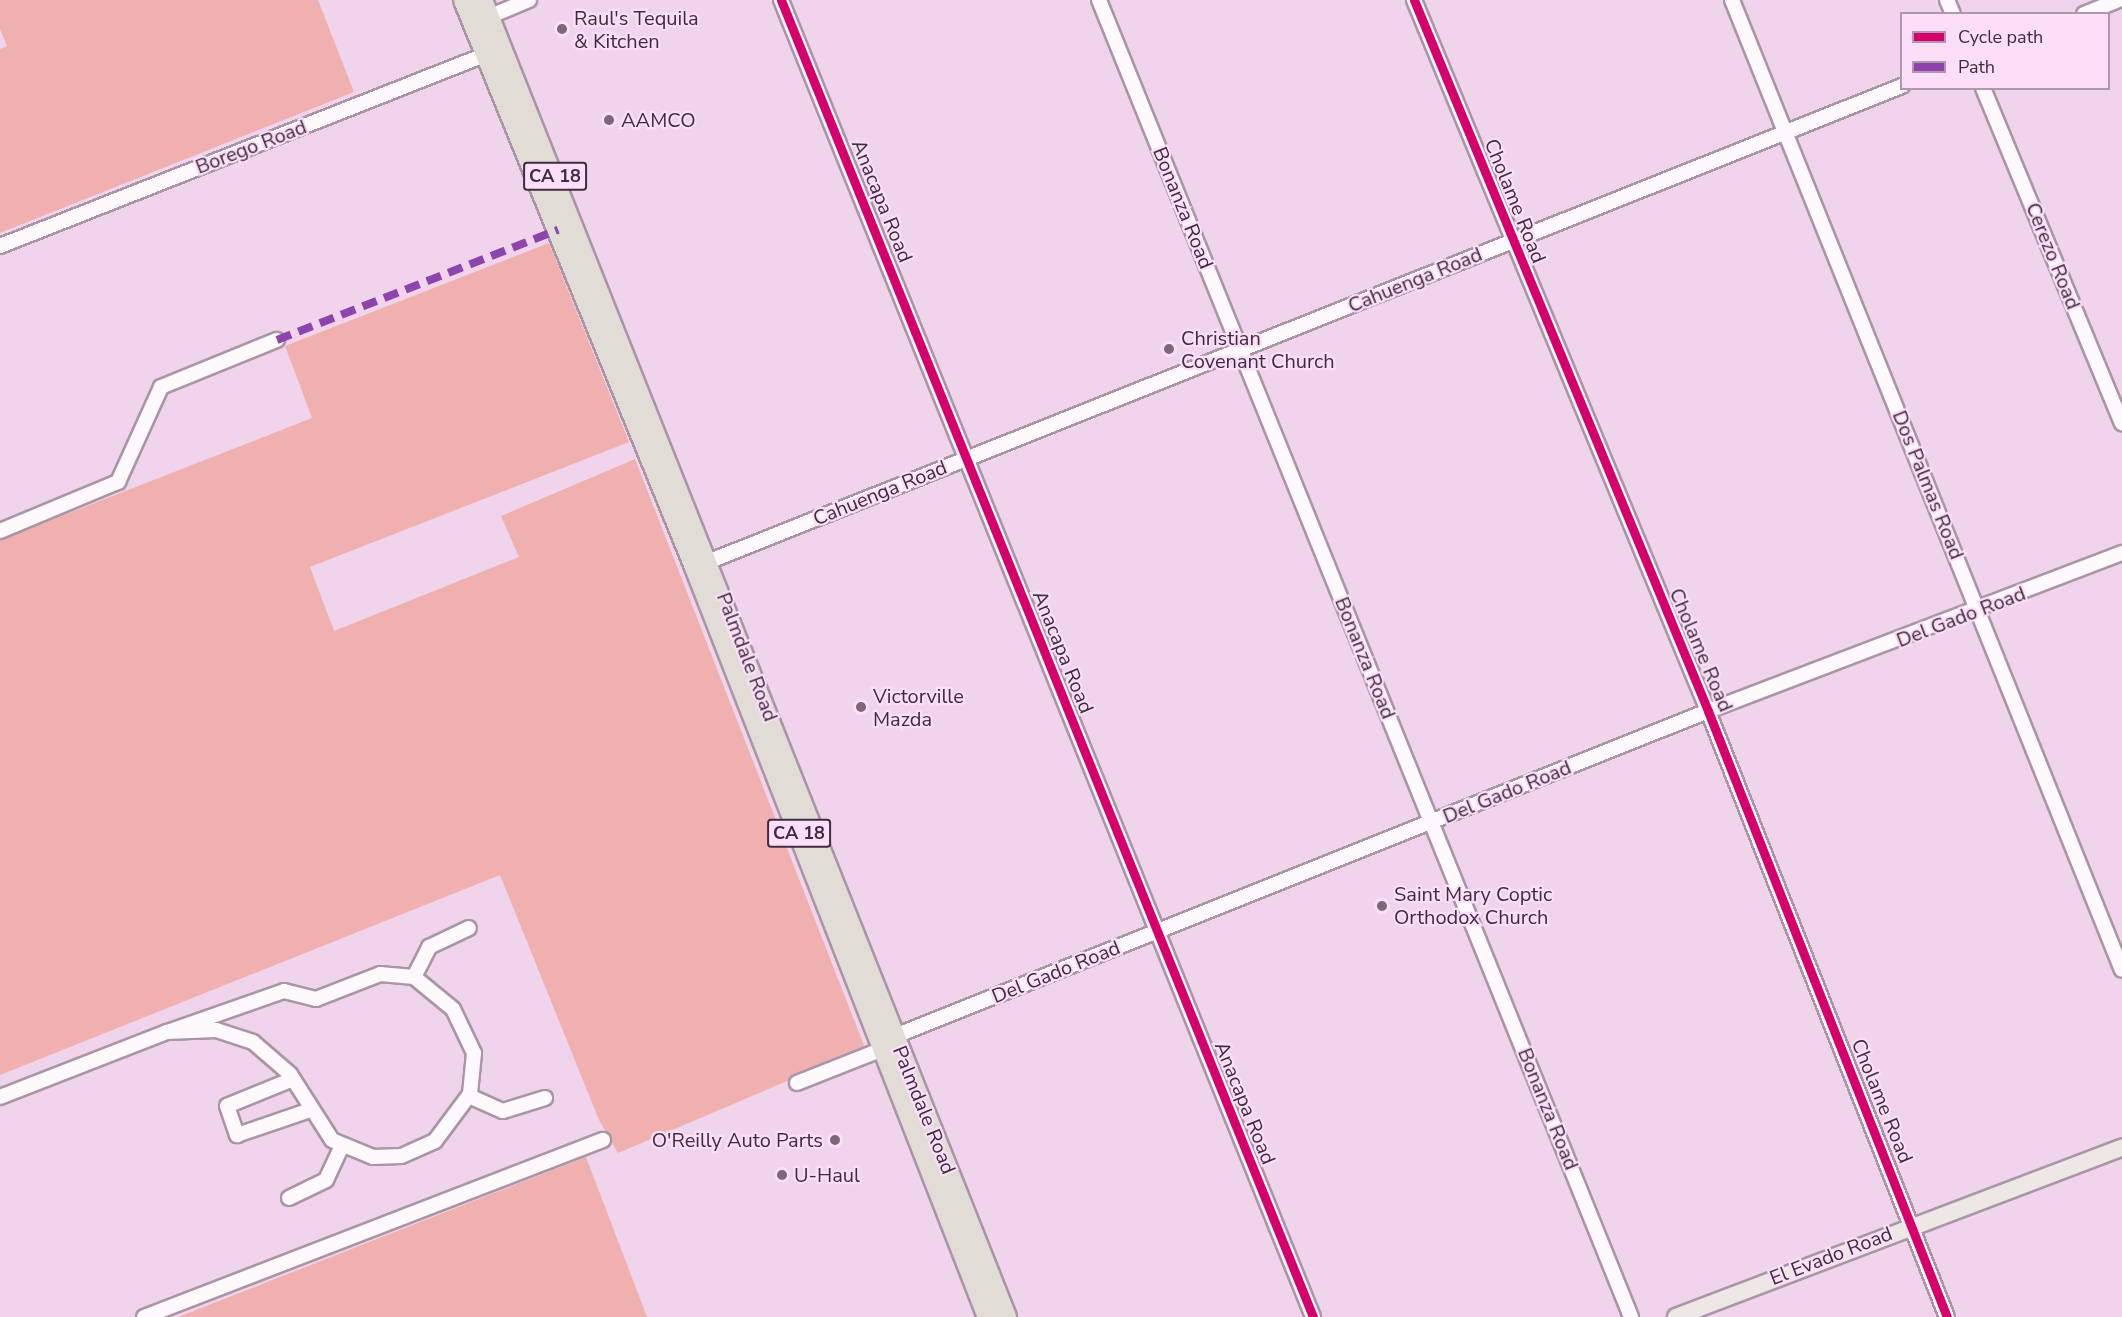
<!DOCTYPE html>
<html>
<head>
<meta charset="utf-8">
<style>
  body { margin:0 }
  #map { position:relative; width:2122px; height:1317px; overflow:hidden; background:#efd4eb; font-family:"Nunito Sans",sans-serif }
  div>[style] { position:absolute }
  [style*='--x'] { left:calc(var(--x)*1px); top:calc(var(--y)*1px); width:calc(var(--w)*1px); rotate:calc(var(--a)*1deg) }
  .green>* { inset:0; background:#f1b0b0 }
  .roads { filter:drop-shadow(2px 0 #a995a6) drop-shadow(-2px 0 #a995a6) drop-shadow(0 2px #a995a6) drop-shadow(0 -2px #a995a6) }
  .minor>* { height:14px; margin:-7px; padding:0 7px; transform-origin:7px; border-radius:7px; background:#fdf9fc }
  .major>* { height:16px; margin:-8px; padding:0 8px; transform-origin:8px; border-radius:8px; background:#ede8e6 }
  .highway>* { height:20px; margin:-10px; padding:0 10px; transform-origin:10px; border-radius:10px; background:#e2dcd7 }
  .quiet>* { height:8px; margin-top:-4px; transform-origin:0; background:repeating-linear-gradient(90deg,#8e44ad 0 15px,transparent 0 23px) }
  .cycleway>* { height:9px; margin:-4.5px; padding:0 4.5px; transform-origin:4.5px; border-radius:4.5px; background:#d6006c }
  .dots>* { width:16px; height:16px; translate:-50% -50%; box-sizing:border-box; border:3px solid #fbdef7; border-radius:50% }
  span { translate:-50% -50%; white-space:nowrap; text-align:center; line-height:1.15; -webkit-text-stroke:4.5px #fbdef7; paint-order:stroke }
  .shield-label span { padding:2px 4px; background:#fbdef7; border:2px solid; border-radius:4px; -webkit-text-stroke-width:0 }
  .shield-label { font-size:18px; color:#3f2c3d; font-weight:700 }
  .poi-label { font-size:20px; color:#3f2c3d }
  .left { translate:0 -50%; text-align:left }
  .right { translate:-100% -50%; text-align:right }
  .street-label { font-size:20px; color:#3f2c3d }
  .legend { position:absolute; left:1900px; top:12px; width:210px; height:78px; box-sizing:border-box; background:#fbdef7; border:2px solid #b097ad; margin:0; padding:8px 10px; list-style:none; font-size:18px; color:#3f2c3d }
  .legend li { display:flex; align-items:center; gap:12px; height:30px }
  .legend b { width:30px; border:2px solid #b097ad }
</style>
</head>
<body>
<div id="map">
  <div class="green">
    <i style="clip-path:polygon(0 0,318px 0,354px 92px,0 233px,0 49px,7px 46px,0 29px)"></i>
    <i style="clip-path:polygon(549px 243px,629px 442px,310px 567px,334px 631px,519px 557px,501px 516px,635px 459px,865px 1048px,618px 1153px,599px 1120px,500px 875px,0 1075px,0 540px,312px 418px,285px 346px)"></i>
    <i style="clip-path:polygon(586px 1157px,647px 1317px,178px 1317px)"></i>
  </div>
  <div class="roads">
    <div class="minor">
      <i style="--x:781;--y:0;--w:1420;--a:68"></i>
      <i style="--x:1099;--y:0;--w:1420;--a:68"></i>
      <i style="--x:1414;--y:0;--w:769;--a:67.53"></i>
      <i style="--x:1708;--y:711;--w:651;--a:68.48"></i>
      <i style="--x:1732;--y:0;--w:1045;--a:68.1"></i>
      <i style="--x:1947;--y:0;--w:15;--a:67"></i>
      <i style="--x:2084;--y:14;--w:38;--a:-22"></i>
      <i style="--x:481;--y:20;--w:52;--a:-22.6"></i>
      <i style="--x:1983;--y:88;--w:363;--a:67.5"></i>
      <i style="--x:0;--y:246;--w:529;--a:-21.52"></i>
      <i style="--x:0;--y:531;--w:128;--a:-22.6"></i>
      <i style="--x:118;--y:482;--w:104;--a:-65.6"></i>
      <i style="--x:161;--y:387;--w:125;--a:-22.1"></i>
      <i style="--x:700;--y:565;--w:1294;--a:-21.73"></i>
      <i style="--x:414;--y:977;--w:34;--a:-63"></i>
      <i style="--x:429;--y:947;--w:44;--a:-25.4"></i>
      <i style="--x:895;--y:1036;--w:876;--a:-21.79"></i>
      <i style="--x:1708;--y:711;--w:443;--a:-20.9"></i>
      <i style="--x:293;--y:1079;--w:71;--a:157.8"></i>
      <i style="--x:227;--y:1106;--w:31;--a:71"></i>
      <i style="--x:237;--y:1135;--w:77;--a:-18.9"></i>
      <i style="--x:797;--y:1083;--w:92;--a:-21.6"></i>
      <i style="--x:469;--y:1096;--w:37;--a:24"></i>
      <i style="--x:503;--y:1111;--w:44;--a:-17.2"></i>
      <i style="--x:0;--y:1097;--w:179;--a:-21.3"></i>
      <i style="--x:167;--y:1032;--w:124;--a:-19.3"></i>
      <i style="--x:284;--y:991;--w:33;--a:14"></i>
      <i style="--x:316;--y:999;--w:69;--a:-21.3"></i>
      <i style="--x:380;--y:974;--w:34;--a:5"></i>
      <i style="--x:414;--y:977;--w:50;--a:39.4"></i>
      <i style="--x:453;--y:1009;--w:49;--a:64.5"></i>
      <i style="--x:474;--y:1053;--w:41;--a:95.6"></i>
      <i style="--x:470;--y:1094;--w:59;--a:126.7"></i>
      <i style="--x:435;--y:1141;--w:37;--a:156"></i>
      <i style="--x:401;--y:1156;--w:28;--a:178"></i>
      <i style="--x:373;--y:1157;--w:44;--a:-157.5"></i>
      <i style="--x:332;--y:1140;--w:78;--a:-122.5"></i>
      <i style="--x:290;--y:1074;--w:49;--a:-139.1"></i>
      <i style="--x:253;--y:1042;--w:39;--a:-162"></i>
      <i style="--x:216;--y:1030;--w:49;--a:177.7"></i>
      <i style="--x:289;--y:1198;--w:41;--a:-25.9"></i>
      <i style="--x:326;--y:1180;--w:38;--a:-65"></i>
      <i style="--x:144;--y:1317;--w:492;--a:-21.1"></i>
    </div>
    <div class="major">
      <i style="--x:1676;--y:1317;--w:477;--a:-20.8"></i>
    </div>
    <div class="highway">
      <i style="--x:464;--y:0;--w:612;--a:67.83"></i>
      <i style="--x:695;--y:567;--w:805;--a:68.66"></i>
      <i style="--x:482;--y:0;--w:1417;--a:68.3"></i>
    </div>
  </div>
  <div class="quiet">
    <i style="--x:277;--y:340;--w:302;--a:-21.4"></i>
  </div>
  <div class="cycleway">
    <i style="--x:781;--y:0;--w:1420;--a:68"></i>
    <i style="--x:1414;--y:0;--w:769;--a:67.53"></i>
    <i style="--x:1708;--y:711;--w:651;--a:68.48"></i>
  </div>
  <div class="dots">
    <i style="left:562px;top:29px;background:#7d677a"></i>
    <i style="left:609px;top:120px;background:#7d677a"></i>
    <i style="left:1169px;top:349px;background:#7d677a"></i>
    <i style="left:861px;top:707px;background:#7d677a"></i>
    <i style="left:1382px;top:906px;background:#7d677a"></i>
    <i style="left:835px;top:1140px;background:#7d677a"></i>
    <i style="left:782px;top:1175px;background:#7d677a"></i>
  </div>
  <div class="shield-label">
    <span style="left:555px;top:176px">CA 18</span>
    <span style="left:799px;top:833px">CA 18</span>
  </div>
  <div class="poi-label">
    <span class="left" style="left:574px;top:30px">Raul's Tequila<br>&amp; Kitchen</span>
    <span class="left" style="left:621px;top:120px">AAMCO</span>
    <span class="left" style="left:1181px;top:350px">Christian<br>Covenant Church</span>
    <span class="left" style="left:873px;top:708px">Victorville<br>Mazda</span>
    <span class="left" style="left:1394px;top:906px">Saint Mary Coptic<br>Orthodox Church</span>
    <span class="right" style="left:823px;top:1140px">O'Reilly Auto Parts</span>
    <span class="left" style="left:794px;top:1175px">U-Haul</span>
  </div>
  <div class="street-label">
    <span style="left:251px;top:147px;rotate:-21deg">Borego Road</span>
    <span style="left:882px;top:201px;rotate:68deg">Anacapa Road</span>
    <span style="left:1515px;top:201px;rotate:68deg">Cholame Road</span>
    <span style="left:1183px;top:208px;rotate:68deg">Bonanza Road</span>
    <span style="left:2053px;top:256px;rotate:68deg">Cerezo Road</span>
    <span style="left:1415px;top:280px;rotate:-22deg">Cahuenga Road</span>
    <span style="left:1928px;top:485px;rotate:68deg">Dos Palmas Road</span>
    <span style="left:880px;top:493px;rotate:-22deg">Cahuenga Road</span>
    <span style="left:1961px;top:617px;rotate:-21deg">Del Gado Road</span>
    <span style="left:1701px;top:650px;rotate:67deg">Cholame Road</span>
    <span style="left:1063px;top:652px;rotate:68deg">Anacapa Road</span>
    <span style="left:747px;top:657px;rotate:69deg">Palmdale Road</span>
    <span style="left:1365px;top:658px;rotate:68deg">Bonanza Road</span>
    <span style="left:1507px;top:792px;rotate:-22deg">Del Gado Road</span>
    <span style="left:1056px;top:972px;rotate:-22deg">Del Gado Road</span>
    <span style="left:1882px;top:1101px;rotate:68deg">Cholame Road</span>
    <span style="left:1245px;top:1103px;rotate:68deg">Anacapa Road</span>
    <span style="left:1548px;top:1109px;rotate:68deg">Bonanza Road</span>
    <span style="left:924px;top:1110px;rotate:68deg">Palmdale Road</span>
    <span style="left:1831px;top:1256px;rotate:-21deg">El Evado Road</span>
  </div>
  <ul class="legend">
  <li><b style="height:8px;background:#d6006c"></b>Cycle path</li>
  <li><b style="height:8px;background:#8e44ad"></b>Path</li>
  </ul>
</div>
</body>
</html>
